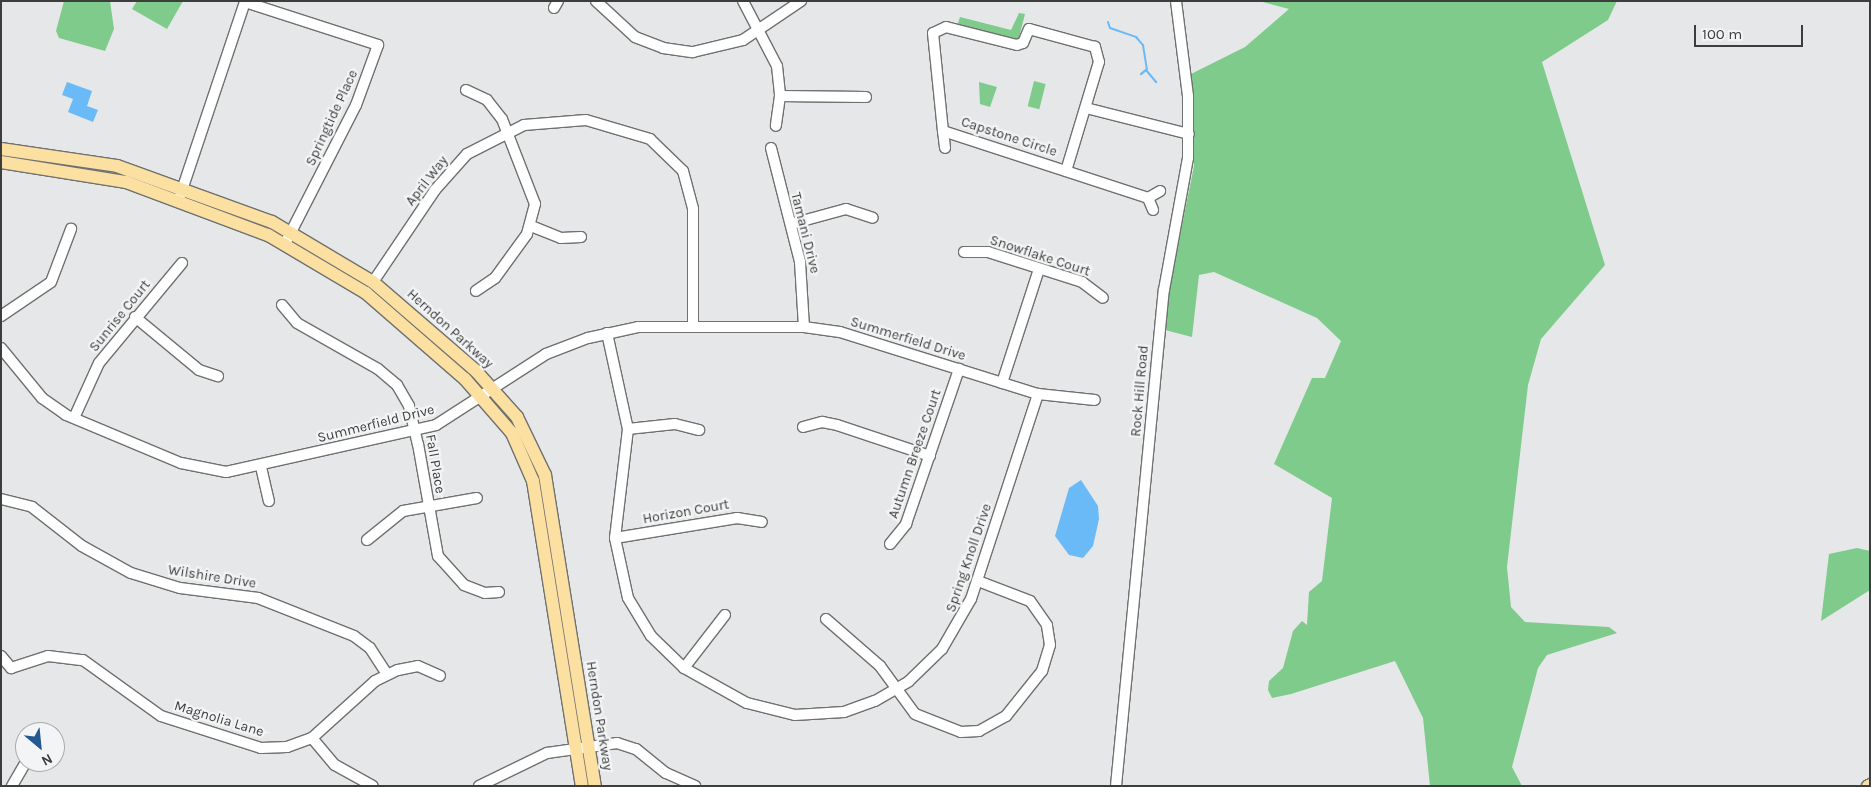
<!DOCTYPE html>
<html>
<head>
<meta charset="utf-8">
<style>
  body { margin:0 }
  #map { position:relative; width:1871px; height:787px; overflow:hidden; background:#e6e7e8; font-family:Karla,sans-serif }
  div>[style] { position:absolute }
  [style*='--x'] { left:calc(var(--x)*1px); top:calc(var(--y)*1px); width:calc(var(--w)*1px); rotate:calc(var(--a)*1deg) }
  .green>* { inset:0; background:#7fcb8b; transform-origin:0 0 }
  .water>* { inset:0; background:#6abaf7 }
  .stream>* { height:2px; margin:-1px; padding:0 1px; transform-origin:1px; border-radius:1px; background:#6abaf7 }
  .roads { filter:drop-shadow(1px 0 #6f7070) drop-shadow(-1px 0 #6f7070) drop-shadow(0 1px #6f7070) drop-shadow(0 -1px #6f7070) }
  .minor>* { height:10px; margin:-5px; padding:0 5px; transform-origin:5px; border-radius:5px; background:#fff }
  .major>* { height:12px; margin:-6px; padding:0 6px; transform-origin:6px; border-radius:6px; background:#fbe0a1 }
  span { translate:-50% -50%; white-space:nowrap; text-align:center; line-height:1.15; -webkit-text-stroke:4.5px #f3f4f5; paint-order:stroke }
  .street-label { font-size:14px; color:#3c3d3d }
  .frame { position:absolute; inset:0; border:2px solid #3c3d3d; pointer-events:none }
  .north { position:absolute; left:15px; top:722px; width:50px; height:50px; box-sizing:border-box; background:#f3f4f5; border:1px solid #aaabab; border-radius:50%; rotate:152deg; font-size:14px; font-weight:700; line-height:20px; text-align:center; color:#3c3d3d }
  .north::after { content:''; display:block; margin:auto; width:18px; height:22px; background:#245891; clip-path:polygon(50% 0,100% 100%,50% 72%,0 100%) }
  .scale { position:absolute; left:1694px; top:25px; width:109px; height:22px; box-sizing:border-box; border:2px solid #3c3d3d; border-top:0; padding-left:6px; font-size:15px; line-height:18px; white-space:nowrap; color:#3c3d3d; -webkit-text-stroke:4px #f3f4f5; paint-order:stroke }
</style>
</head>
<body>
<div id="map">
  <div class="green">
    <i style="clip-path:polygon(64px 1px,110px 1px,114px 29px,105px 51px,59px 38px,56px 31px)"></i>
    <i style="clip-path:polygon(137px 1px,183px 1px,167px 29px,132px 9px)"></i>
    <i style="clip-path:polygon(1259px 1px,1617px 1px,1608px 20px,1542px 62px,1605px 265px,1541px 339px,1528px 385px,1507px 567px,1511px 607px,1525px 622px,1609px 627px,1617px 633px,1547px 655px,1538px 668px,1512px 767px,1522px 786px,1430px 786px,1423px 718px,1395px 661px,1291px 694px,1272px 698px,1268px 690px,1269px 681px,1283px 668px,1293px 631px,1302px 621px,1307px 625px,1309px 592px,1322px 581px,1332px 498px,1274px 464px,1312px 378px,1325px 378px,1341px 341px,1317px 318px,1214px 272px,1199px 275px,1192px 337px,1161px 329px,1194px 166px,1191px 74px,1245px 47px,1289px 9px)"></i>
    <i style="clip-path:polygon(1019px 13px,1025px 14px,1018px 41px,957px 26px,960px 17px,1011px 30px)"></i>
    <i style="left:1034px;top:81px;width:12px;height:26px;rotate:14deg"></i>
    <i style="clip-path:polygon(979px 82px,997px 87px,990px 107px,980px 104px)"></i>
    <i style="clip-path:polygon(1857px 548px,1870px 551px,1870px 590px,1821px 621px,1829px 554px)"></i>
  </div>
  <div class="water">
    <i style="clip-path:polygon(67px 82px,92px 91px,87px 106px,98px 110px,93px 122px,68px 112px,73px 99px,62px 95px)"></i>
    <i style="clip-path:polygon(1081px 480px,1098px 506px,1099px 519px,1093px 546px,1083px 558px,1069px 555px,1055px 536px,1069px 488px)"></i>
  </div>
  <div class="stream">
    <i style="--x:1108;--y:22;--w:6;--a:72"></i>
    <i style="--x:1110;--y:28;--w:28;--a:19"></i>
    <i style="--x:1136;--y:37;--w:11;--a:49"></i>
    <i style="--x:1143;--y:45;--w:24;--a:81"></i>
    <i style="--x:1147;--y:69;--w:8;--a:140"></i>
    <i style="--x:1141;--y:74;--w:6;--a:-39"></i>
    <i style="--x:1146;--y:70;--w:16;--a:50"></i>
  </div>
  <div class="roads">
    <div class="minor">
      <i style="--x:596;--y:1;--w:53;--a:42.7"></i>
      <i style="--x:635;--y:37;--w:30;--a:21"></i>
      <i style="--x:663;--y:48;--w:30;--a:8"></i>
      <i style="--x:693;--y:52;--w:51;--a:-13.5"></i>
      <i style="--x:743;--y:40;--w:70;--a:-33.9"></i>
      <i style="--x:743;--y:1;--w:73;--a:62.4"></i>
      <i style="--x:777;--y:66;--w:30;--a:84"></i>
      <i style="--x:780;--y:96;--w:30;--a:98"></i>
      <i style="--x:554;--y:8;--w:8;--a:-60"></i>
      <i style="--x:466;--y:90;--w:23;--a:25"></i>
      <i style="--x:487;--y:100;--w:24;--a:52"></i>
      <i style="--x:502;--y:119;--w:91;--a:68.8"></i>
      <i style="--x:535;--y:204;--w:31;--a:105"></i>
      <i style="--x:527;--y:234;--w:54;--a:126"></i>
      <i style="--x:495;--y:278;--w:23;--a:146"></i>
      <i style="--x:780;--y:96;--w:86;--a:0.7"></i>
      <i style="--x:1086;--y:108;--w:106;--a:14.2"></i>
      <i style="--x:943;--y:131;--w:17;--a:83"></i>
      <i style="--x:771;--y:148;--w:118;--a:75.7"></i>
      <i style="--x:800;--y:262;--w:65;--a:86.5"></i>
      <i style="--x:1066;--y:171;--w:114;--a:-73.2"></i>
      <i style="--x:1099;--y:62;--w:16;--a:-105"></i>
      <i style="--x:1095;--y:47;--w:68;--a:-164.7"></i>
      <i style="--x:1029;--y:29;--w:15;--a:113"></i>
      <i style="--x:1023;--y:43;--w:6;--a:162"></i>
      <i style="--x:1017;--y:45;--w:73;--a:-165.8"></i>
      <i style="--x:946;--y:27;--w:14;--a:155"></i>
      <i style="--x:933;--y:33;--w:99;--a:84.2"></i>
      <i style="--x:943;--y:131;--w:216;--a:18.1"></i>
      <i style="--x:1148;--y:198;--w:13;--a:67"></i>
      <i style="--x:180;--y:196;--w:205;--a:-71.5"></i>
      <i style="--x:245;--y:2;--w:140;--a:17.9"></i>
      <i style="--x:378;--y:45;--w:64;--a:110.1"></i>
      <i style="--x:356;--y:105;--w:156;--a:117.1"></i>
      <i style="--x:1148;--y:198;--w:14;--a:-30"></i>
      <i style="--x:791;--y:224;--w:57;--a:-15.3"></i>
      <i style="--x:846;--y:209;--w:28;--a:18"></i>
      <i style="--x:531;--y:226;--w:32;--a:22"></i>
      <i style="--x:561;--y:238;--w:20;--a:-3"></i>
      <i style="--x:964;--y:252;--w:24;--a:0"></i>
      <i style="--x:988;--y:252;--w:99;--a:17.7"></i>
      <i style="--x:1082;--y:282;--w:26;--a:37"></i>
      <i style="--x:373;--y:282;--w:111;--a:-56"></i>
      <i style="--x:435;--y:190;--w:48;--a:-48.4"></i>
      <i style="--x:467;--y:154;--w:64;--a:-27"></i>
      <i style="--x:524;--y:125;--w:62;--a:-4.6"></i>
      <i style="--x:586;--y:120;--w:67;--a:16.5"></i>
      <i style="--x:650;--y:139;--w:46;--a:44.1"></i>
      <i style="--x:683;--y:171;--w:39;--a:75"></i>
      <i style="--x:693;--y:209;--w:116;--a:90"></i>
      <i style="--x:282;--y:305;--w:23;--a:50"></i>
      <i style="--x:297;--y:323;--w:93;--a:29.6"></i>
      <i style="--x:378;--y:369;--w:25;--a:40"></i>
      <i style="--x:397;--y:385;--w:24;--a:60"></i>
      <i style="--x:409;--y:406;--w:39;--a:77"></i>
      <i style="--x:418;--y:444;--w:114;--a:79.9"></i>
      <i style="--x:438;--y:556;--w:39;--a:48"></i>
      <i style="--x:464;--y:585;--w:22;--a:21"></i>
      <i style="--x:485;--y:593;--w:14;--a:-4"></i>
      <i style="--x:1;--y:316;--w:60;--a:-34.2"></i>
      <i style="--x:51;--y:282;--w:57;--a:-69.3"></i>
      <i style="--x:135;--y:317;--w:83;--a:39.6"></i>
      <i style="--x:199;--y:370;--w:20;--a:18"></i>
      <i style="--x:607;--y:333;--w:98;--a:77.7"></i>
      <i style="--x:628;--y:429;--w:110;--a:96.8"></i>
      <i style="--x:615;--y:538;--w:61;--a:77.8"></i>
      <i style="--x:628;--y:598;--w:44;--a:58.8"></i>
      <i style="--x:651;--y:636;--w:46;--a:44.1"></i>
      <i style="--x:684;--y:668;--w:72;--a:29.1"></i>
      <i style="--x:747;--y:703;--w:49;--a:14"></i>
      <i style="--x:795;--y:715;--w:49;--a:-3.5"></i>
      <i style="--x:844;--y:712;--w:33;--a:-20"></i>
      <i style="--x:875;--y:701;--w:39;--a:-30"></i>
      <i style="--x:909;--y:681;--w:46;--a:-44.1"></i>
      <i style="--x:942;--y:649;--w:58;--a:-59.9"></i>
      <i style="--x:971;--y:599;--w:216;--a:-71.9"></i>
      <i style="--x:1;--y:348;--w:65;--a:50.6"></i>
      <i style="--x:42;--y:398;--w:29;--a:35"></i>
      <i style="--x:66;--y:415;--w:125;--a:22.7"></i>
      <i style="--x:181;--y:463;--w:46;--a:11.3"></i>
      <i style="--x:226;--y:472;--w:215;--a:-12.6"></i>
      <i style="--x:436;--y:425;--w:131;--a:-32.8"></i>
      <i style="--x:546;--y:354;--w:45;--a:-20.9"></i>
      <i style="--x:588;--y:338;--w:51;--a:-12.4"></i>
      <i style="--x:638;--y:327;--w:166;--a:0"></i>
      <i style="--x:804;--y:327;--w:36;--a:8"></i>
      <i style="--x:840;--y:332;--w:207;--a:17.4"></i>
      <i style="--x:1038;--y:394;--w:57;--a:6"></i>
      <i style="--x:1002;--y:383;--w:120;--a:-72"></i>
      <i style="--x:74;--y:418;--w:60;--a:-65.6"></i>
      <i style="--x:99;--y:363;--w:130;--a:-50.3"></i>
      <i style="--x:803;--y:427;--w:20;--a:-15"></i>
      <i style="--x:822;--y:422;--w:15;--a:11"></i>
      <i style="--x:837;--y:425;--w:98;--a:18.4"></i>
      <i style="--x:628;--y:429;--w:47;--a:-6.1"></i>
      <i style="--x:675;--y:424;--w:25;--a:14"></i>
      <i style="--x:261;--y:467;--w:35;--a:77"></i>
      <i style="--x:1;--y:499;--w:32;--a:14"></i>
      <i style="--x:32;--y:507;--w:63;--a:38"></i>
      <i style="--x:82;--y:546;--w:56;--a:28.9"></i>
      <i style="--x:131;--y:573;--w:51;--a:17"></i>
      <i style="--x:180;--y:588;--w:79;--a:7.3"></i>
      <i style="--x:258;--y:598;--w:103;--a:21.6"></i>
      <i style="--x:354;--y:636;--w:20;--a:37"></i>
      <i style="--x:370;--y:648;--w:31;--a:57"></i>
      <i style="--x:615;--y:538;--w:124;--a:-9.3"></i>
      <i style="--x:737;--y:518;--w:25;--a:9"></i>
      <i style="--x:367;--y:540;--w:46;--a:-38.9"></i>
      <i style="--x:403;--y:511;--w:75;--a:-10"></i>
      <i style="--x:890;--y:544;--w:26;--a:-51"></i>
      <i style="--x:906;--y:524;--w:164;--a:-71.1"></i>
      <i style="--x:826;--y:619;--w:72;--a:41"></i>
      <i style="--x:880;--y:666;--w:59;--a:53.9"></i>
      <i style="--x:915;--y:714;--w:49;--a:21.4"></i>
      <i style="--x:961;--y:732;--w:18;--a:-3"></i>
      <i style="--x:979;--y:731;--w:31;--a:-29"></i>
      <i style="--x:1006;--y:716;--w:58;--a:-51.3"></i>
      <i style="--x:1042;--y:671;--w:27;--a:-73"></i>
      <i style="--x:1050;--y:645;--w:20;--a:-99"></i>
      <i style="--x:1047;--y:625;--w:29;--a:-125"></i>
      <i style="--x:1030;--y:601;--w:56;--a:-159"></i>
      <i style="--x:1;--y:656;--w:16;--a:50"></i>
      <i style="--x:11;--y:668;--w:39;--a:-18"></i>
      <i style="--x:48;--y:656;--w:35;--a:7"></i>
      <i style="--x:83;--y:660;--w:96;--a:35.7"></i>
      <i style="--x:161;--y:716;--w:105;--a:17.7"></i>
      <i style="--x:261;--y:748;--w:26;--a:-2"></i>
      <i style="--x:287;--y:747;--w:27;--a:-20"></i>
      <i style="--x:312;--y:738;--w:85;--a:-42.1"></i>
      <i style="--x:375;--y:681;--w:25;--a:-26"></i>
      <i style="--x:398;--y:670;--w:20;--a:-11"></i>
      <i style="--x:418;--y:666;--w:24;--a:24"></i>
      <i style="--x:684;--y:668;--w:67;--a:-52.3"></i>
      <i style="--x:312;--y:738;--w:35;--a:50"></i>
      <i style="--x:335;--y:765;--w:43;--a:28.9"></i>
      <i style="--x:12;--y:786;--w:28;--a:-60"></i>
      <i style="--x:479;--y:786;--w:76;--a:-25.9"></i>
      <i style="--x:547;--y:753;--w:71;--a:-8.1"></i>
      <i style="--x:617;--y:743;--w:20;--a:18"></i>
      <i style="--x:636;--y:749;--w:38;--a:39"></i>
      <i style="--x:666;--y:773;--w:32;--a:24"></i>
      <i style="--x:1116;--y:786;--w:498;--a:-84.5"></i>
      <i style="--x:1164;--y:290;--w:134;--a:-79.7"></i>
      <i style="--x:1188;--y:158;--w:62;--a:-90"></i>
      <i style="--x:1188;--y:96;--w:96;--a:-97.2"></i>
    </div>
    <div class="major">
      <i style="--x:1;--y:149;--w:117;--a:8.3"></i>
      <i style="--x:117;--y:166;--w:165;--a:19.9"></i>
      <i style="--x:272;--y:222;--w:117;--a:30.7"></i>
      <i style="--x:373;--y:282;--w:136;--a:40.8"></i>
      <i style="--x:476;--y:371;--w:62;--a:48.3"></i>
      <i style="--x:517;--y:417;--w:64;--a:64.2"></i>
      <i style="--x:545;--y:475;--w:315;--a:80.9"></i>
      <i style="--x:1;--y:162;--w:127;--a:9.1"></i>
      <i style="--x:126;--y:182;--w:152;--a:20.5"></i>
      <i style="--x:268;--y:235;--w:114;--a:30.6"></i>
      <i style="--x:366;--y:293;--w:131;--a:41"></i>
      <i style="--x:465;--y:379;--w:72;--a:49"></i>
      <i style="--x:512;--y:433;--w:52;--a:66.4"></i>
      <i style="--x:533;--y:481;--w:309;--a:80.9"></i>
      <i style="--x:1868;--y:786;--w:2;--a:-27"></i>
    </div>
  </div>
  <div class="street-label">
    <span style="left:332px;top:118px;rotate:-65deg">Springtide Place</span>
    <span style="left:1009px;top:137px;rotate:18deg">Capstone Circle</span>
    <span style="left:427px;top:181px;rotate:-52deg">April Way</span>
    <span style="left:805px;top:233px;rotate:76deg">Tamani Drive</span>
    <span style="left:1040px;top:256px;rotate:18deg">Snowflake Court</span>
    <span style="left:120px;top:316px;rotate:-51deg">Sunrise Court</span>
    <span style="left:450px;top:329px;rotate:42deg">Herndon Parkway</span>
    <span style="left:908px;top:339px;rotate:17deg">Summerfield Drive</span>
    <span style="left:1140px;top:391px;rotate:-85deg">Rock Hill Road</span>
    <span style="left:376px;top:424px;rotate:-14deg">Summerfield Drive</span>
    <span style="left:915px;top:454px;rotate:-71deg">Autumn Breeze Court</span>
    <span style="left:435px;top:464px;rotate:80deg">Fall Place</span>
    <span style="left:686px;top:512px;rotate:-10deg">Horizon Court</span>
    <span style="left:969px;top:558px;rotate:-71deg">Spring Knoll Drive</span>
    <span style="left:212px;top:577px;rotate:9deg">Wilshire Drive</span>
    <span style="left:599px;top:716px;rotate:81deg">Herndon Parkway</span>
    <span style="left:219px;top:719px;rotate:17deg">Magnolia Lane</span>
  </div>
  <div class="frame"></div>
  <div class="north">N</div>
  <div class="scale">100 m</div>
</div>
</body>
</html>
